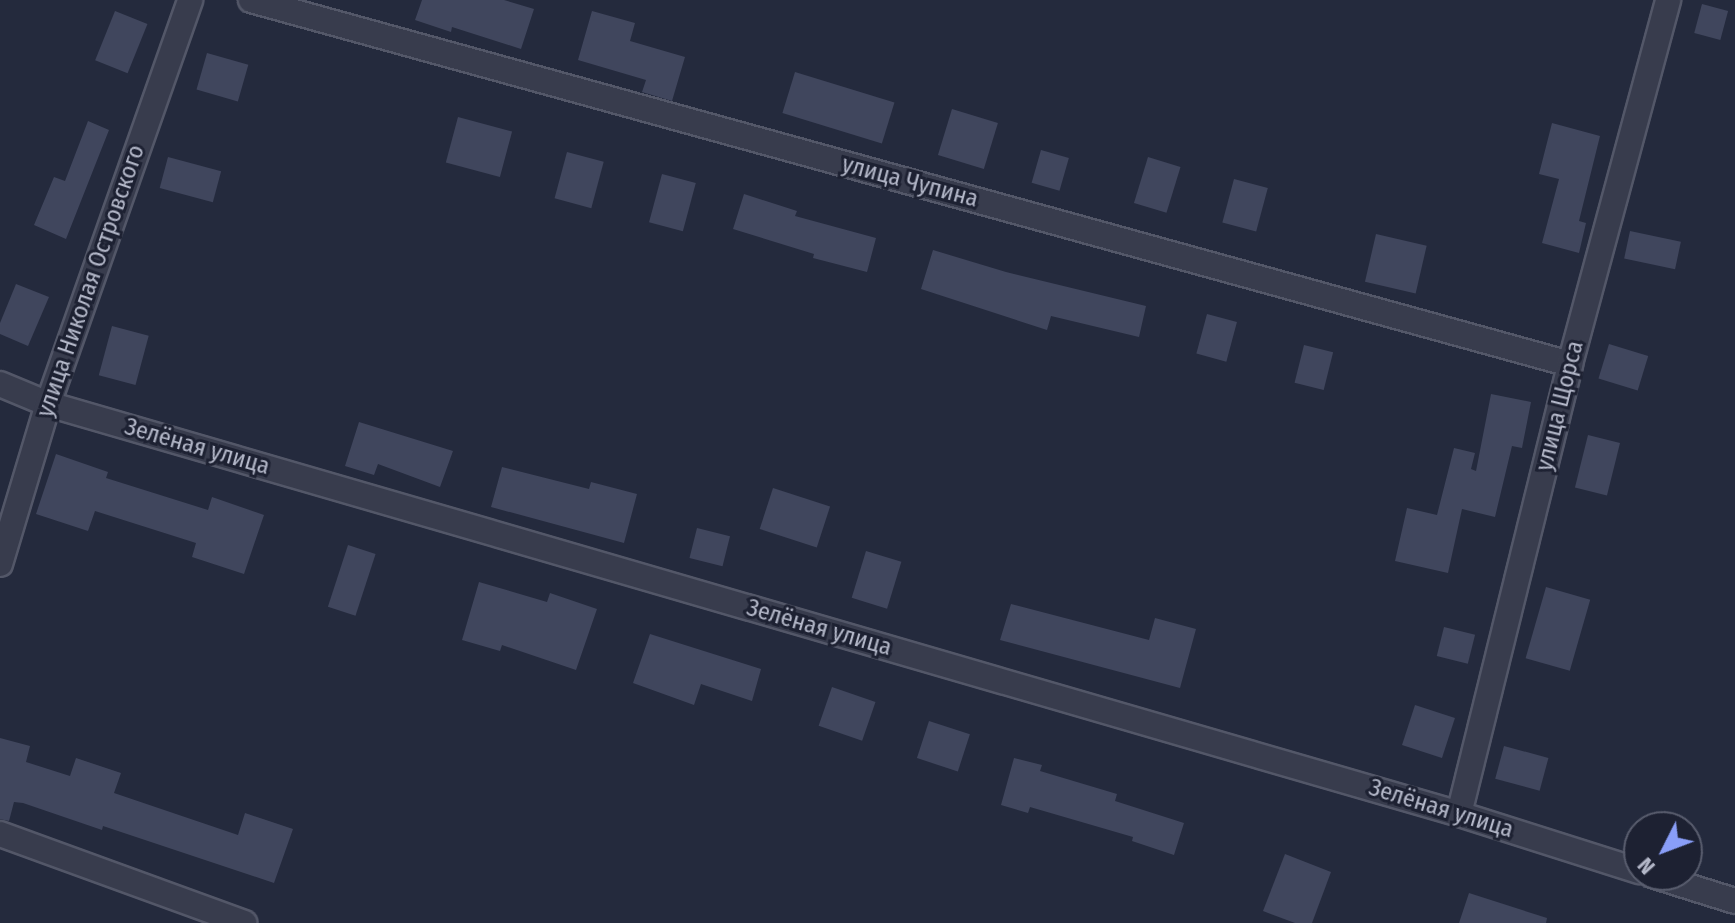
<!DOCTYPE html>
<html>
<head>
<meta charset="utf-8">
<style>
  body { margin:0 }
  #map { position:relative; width:1735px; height:923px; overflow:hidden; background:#242a3d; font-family:"Fira Sans Condensed",sans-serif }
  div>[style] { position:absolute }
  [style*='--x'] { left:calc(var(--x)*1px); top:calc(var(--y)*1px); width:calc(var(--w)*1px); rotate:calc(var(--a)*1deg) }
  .building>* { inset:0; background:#40465d; transform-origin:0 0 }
  .roads { filter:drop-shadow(2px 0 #535768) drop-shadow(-2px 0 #535768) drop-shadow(0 2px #535768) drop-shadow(0 -2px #535768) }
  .minor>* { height:24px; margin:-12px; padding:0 12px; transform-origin:12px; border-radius:12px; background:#383c4d }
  span { translate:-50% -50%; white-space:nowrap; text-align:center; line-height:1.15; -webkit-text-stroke:6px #1d2132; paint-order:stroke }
  .street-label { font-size:24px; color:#b4b8c9 }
  .north { position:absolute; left:1623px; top:811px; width:80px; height:80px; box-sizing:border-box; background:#1d2132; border:2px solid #595d6e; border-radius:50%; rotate:228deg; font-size:22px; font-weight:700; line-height:32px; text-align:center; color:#b4b8c9 }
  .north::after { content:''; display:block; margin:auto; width:28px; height:36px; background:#899ef8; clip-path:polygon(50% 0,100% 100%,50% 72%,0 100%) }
</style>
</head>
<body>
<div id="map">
  <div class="building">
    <i style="clip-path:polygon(422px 0,504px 0,534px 9px,521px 49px,452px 27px,451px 32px,415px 20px)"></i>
    <i style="left:1702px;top:4px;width:27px;height:30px;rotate:15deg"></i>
    <i style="left:115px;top:11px;width:35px;height:53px;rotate:22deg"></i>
    <i style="clip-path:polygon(592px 11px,635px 23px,630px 41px,685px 57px,672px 101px,642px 92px,646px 80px,578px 60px)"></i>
    <i style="left:207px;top:53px;width:43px;height:38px;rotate:16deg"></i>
    <i style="left:795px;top:72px;width:104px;height:43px;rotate:17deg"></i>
    <i style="left:952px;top:109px;width:48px;height:48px;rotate:17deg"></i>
    <i style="left:458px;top:117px;width:56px;height:47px;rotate:15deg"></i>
    <i style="clip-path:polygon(88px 121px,109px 130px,66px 239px,34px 225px,54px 177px,65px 181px)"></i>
    <i style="clip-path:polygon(1552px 123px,1600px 136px,1579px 221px,1586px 223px,1579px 253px,1542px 243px,1559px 179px,1539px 174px)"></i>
    <i style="left:1041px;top:150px;width:29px;height:34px;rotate:16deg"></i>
    <i style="left:567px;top:152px;width:38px;height:48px;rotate:15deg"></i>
    <i style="left:168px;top:157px;width:55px;height:32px;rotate:15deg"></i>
    <i style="left:1148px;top:157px;width:34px;height:48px;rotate:17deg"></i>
    <i style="left:662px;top:174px;width:35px;height:50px;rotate:15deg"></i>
    <i style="left:1234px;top:179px;width:35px;height:45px;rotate:15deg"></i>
    <i style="clip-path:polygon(744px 194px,797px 211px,795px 216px,876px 238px,867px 272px,813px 258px,814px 254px,733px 229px)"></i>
    <i style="left:1630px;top:231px;width:52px;height:28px;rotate:12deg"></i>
    <i style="left:1376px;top:234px;width:52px;height:49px;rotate:13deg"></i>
    <i style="clip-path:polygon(933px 250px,1006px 272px,1146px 306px,1139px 337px,1051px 316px,1047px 330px,921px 289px)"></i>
    <i style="clip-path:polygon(16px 284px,49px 297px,28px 346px,0 334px,0 323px)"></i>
    <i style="left:1207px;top:314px;width:31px;height:41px;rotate:15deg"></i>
    <i style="left:112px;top:326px;width:38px;height:51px;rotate:15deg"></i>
    <i style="left:1609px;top:344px;width:41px;height:36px;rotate:17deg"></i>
    <i style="left:1304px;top:345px;width:30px;height:39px;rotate:14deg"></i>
    <i style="clip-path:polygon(1491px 394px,1531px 402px,1522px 448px,1512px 446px,1495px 517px,1462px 509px,1448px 573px,1395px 561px,1407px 508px,1437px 515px,1454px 448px,1475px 453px,1471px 469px,1476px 471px)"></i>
    <i style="clip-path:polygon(359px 422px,453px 451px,440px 487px,378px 464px,374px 475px,345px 466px)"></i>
    <i style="left:1588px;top:435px;width:33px;height:54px;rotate:14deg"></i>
    <i style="clip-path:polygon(56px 454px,108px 472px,106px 478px,208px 510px,212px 497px,264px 515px,244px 574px,192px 557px,196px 543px,95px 511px,88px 531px,36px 514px)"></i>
    <i style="clip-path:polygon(502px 467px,589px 489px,591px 482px,637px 494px,624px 543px,491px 507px)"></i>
    <i style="left:773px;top:488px;width:60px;height:43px;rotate:18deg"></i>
    <i style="left:697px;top:528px;width:34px;height:31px;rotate:14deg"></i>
    <i style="left:348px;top:545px;width:29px;height:65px;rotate:18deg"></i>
    <i style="left:866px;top:551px;width:37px;height:49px;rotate:17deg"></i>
    <i style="clip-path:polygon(479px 582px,547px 602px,550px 593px,597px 609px,576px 670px,502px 645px,500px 651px,462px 640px)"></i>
    <i style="left:1546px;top:587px;width:46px;height:74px;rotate:16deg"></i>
    <i style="clip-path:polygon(1011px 604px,1149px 640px,1155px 618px,1196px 629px,1180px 688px,1000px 640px)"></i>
    <i style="left:1444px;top:627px;width:32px;height:30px;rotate:14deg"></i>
    <i style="clip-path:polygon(650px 634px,761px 669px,752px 701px,701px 684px,694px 705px,633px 683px)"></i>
    <i style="left:832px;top:687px;width:46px;height:41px;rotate:19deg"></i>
    <i style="left:1415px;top:705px;width:42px;height:42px;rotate:18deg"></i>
    <i style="left:929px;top:721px;width:43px;height:39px;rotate:18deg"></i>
    <i style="clip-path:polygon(0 738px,30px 746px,26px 762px,70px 776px,76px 758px,121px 773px,114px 793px,238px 835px,245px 813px,293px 829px,274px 883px,103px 826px,102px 830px,23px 803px,14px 802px,9px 821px,0 819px)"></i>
    <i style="left:1504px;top:746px;width:46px;height:34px;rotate:15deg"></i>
    <i style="clip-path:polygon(1014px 758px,1042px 765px,1040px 771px,1117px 794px,1115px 801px,1184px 823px,1174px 855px,1132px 841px,1133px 837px,1030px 807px,1028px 813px,1001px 805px)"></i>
    <i style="clip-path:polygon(1285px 854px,1331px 872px,1312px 923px,1295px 923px,1263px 911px)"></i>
    <i style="clip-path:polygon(1469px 893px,1547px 918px,1546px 923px,1459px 923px)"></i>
  </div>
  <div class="roads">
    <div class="minor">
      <i style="--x:251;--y:0;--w:1368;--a:15.43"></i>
      <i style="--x:0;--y:384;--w:52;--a:22.6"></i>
      <i style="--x:48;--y:404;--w:1469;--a:16.2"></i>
      <i style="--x:1459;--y:814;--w:189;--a:17.6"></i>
      <i style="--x:0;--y:564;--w:167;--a:-73.3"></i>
      <i style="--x:48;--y:404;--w:428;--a:-70.6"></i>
      <i style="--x:1459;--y:814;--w:463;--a:-76.1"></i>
      <i style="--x:1570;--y:364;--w:377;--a:-74.9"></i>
      <i style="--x:0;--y:834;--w:260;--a:20"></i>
      <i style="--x:1652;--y:875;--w:87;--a:17.4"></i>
    </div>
  </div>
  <div class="street-label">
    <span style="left:910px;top:182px;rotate:15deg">улица Чупина</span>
    <span style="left:91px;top:281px;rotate:-71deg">улица Николая Островского</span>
    <span style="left:1560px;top:406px;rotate:-76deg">улица Щорса</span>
    <span style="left:197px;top:447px;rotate:16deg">Зелёная улица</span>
    <span style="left:819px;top:628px;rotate:16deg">Зелёная улица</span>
    <span style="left:1441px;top:809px;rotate:17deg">Зелёная улица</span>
  </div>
  <div class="north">N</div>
</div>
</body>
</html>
